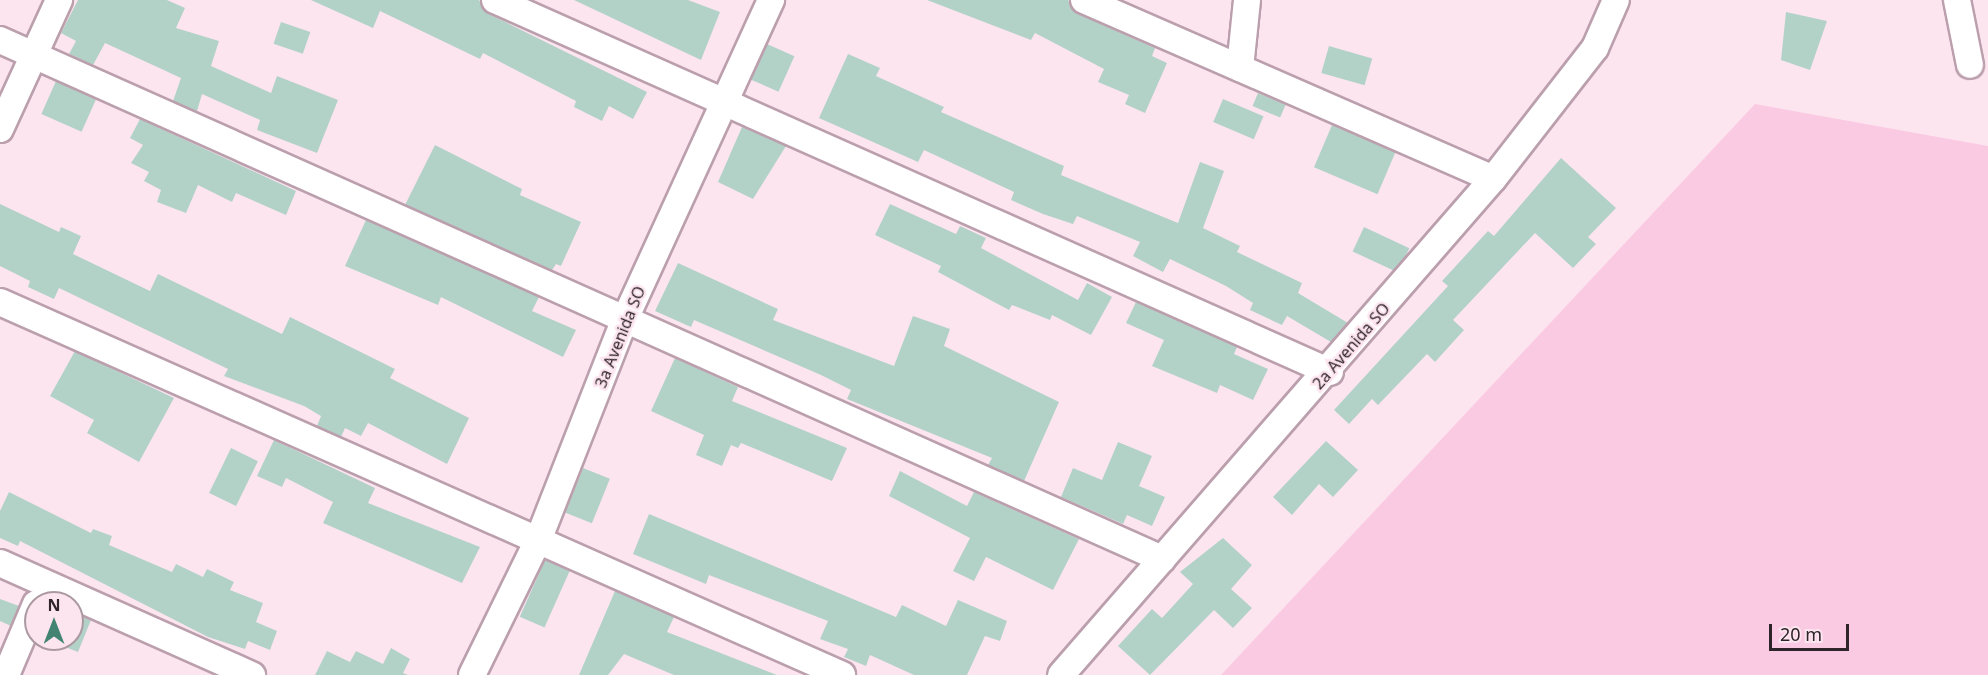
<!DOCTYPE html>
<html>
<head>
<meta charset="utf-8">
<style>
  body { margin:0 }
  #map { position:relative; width:1988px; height:675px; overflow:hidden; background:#fde5f0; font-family:"Noto Sans",sans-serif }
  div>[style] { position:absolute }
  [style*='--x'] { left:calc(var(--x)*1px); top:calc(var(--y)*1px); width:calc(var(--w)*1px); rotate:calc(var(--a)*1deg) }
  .green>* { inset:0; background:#facae2 }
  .building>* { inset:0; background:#b2d2c8; transform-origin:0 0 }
  .roads { filter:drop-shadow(2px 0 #bb9fad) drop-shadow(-2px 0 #bb9fad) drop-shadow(0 2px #bb9fad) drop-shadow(0 -2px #bb9fad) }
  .minor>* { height:26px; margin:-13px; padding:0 13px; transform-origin:13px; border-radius:13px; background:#fff }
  span { translate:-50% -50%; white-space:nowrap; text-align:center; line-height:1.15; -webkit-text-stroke:5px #fde5f0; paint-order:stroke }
  .street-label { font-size:16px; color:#2f2429 }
  .north { position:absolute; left:24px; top:591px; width:60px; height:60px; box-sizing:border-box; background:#fde5f0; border:2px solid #ab98a0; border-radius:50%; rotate:0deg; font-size:16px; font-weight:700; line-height:24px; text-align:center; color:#2f2429 }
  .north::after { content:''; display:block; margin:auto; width:21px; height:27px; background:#428372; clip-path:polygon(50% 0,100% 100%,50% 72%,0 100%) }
  .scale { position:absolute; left:1769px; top:624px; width:80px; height:27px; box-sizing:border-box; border:3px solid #2f2429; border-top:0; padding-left:8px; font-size:18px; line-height:21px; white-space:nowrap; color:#2f2429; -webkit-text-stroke:4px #fde5f0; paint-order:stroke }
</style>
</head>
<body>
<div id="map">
  <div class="green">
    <i style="clip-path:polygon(1755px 104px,1988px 146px,1988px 675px,1221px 675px)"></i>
  </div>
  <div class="building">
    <i style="clip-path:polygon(78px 0,167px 0,185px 8px,176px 28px,219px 41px,211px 66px,271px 93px,277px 76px,338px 100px,317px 153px,257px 130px,260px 120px,202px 94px,197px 111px,173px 101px,181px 78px,105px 43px,93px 65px,69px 54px,76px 41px,61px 33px)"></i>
    <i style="clip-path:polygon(311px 0,479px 0,489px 14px,647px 92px,633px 119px,609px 106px,602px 121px,574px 107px,576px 101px,483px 53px,480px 59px,380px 11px,373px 28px)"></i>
    <i style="clip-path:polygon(574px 0,688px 0,720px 12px,701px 60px)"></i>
    <i style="clip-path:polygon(927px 0,1068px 0,1078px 14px,1155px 48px,1152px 56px,1167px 63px,1145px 113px,1125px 104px,1129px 95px,1098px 82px,1104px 69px,1035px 33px,1031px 40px)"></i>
    <i style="clip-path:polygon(1786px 12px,1827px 21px,1810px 70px,1781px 60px)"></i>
    <i style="left:281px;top:22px;width:31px;height:23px;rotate:19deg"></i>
    <i style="left:767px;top:44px;width:30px;height:39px;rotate:24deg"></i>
    <i style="left:1329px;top:46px;width:45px;height:28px;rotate:16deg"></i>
    <i style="clip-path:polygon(848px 54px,880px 68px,876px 76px,944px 107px,941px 112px,1064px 166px,1061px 175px,1178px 223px,1200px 162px,1224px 171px,1203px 228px,1240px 246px,1237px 252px,1302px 283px,1298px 293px,1348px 323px,1331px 342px,1287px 316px,1282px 325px,1250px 310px,1253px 303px,1226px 286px,1170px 259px,1163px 272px,1133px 256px,1140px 242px,1077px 216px,1073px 224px,1043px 214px,1011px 200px,1014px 192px,924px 150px,918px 162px,819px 118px)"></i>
    <i style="left:56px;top:81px;width:44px;height:36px;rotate:24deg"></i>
    <i style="left:1258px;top:93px;width:30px;height:14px;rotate:23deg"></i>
    <i style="left:1223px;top:99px;width:44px;height:25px;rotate:23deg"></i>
    <i style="clip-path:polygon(140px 119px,296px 191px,286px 215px,236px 193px,232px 202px,198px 185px,186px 213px,157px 202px,161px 190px,144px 181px,149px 172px,131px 163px,143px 145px,130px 138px)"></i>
    <i style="left:1332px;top:125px;width:69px;height:46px;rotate:23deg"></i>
    <i style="clip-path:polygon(742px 127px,786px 146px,753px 199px,718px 182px)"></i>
    <i style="clip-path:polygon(435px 145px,522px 189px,520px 195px,581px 222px,561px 266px,556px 264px,552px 270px,405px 205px)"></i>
    <i style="clip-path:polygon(1561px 158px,1616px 208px,1588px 237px,1596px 244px,1573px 268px,1535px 233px,1453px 320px,1464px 330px,1435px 362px,1427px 354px,1378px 405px,1372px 399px,1349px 424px,1334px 410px,1448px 286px,1442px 281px,1488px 231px,1494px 236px)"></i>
    <i style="clip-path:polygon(0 204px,59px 232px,61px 227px,81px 236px,73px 254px,150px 291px,158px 274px,282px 334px,290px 317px,395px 369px,390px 378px,469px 418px,447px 464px,368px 423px,361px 436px,345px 428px,341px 437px,317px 426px,321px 416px,304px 406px,224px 376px,228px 369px,59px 288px,54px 299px,28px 287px,30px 281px,0 266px)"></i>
    <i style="clip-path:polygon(890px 204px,956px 234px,960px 226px,986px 238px,981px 248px,1078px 300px,1087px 283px,1112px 297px,1091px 335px,1052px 315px,1050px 320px,1012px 305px,1009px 310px,938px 272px,941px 266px,875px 235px)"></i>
    <i style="clip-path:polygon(366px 220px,539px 297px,532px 311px,576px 330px,563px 357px,441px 297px,438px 305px,345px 266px)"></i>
    <i style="left:1364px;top:227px;width:50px;height:27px;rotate:25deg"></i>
    <i style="clip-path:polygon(678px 263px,778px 309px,773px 320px,894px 366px,913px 316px,950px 329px,944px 346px,1059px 402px,1024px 481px,988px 465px,992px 458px,847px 399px,851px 390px,821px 375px,694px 320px,691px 327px,655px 311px)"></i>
    <i style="clip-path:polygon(1136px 302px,1237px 347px,1234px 354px,1268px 369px,1253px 400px,1220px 385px,1217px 393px,1152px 366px,1164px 340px,1126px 323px)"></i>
    <i style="clip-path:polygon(75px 351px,174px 398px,139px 462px,87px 433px,94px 420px,50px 396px)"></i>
    <i style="clip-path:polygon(675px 358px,738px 387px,732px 401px,847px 448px,832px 481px,741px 443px,738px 448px,731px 445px,722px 466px,696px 455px,704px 435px,651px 411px)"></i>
    <i style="clip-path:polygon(274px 440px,375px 488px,368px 503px,480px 547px,462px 583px,323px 523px,333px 502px,286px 478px,282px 487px,257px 476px)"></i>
    <i style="clip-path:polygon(1326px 441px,1358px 470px,1333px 497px,1319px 484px,1292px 515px,1273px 497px)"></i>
    <i style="clip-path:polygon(1118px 442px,1152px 456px,1139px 486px,1165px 497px,1152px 526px,1127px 515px,1123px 524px,1061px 497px,1073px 468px,1102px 480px)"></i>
    <i style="left:231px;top:448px;width:30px;height:50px;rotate:26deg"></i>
    <i style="left:583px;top:468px;width:29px;height:48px;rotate:22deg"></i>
    <i style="clip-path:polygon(900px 471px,967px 506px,974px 492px,1079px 539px,1053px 590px,986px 557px,974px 581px,953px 571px,970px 538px,889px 496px)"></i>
    <i style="clip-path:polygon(9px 492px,91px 533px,93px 529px,112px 536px,109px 545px,172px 572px,176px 564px,203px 577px,207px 569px,234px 582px,230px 590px,263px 603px,256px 622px,277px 631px,270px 650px,248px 641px,245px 649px,208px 637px,20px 541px,18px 546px,0 538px,0 511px)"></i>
    <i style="clip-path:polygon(649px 514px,896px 617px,902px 605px,946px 626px,958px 600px,1007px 621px,1000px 641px,985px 636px,967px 675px,914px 675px,870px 655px,866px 666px,844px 657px,848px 649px,820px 639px,828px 621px,709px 575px,706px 584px,633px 554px)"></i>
    <i style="clip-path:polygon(1223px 538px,1252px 565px,1231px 589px,1252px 608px,1233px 628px,1214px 610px,1150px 675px,1118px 646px,1152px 609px,1162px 618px,1193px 584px,1180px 572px)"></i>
    <i style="left:545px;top:560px;width:27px;height:62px;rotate:24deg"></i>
    <i style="clip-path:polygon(615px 591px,674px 617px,667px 632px,777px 675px,674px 675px,624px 654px,608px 675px,579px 675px)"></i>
    <i style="clip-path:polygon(0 599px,19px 606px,11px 626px,0 621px)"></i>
    <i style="clip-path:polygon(72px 611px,91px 620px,78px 652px,45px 639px,72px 639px)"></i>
    <i style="clip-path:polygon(391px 648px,410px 659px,403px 673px,408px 675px,315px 675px,327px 651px,350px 662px,356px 651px,383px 664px)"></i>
  </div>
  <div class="roads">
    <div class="minor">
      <i style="--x:495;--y:0;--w:914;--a:24.01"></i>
      <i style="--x:1084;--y:0;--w:446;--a:23.6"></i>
      <i style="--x:1957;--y:0;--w:66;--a:78.7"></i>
      <i style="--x:0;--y:40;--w:1273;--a:24.07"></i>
      <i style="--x:1240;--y:68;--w:68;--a:-84.1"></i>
      <i style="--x:0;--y:129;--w:142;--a:-65.4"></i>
      <i style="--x:0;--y:302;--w:921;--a:23.89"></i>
      <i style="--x:0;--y:563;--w:276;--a:24"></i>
      <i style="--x:6;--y:675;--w:77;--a:-67.1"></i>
      <i style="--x:472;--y:675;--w:153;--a:-63.9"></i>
      <i style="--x:539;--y:538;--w:235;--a:-68.6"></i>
      <i style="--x:625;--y:319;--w:351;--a:-65.4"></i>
      <i style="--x:1061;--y:675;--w:658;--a:-48.95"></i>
      <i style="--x:1493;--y:179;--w:166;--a:-52.1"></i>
      <i style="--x:1595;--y:48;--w:52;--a:-66.4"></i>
    </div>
  </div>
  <div class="street-label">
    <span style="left:620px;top:337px;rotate:-68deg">3a Avenida SO</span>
    <span style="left:1351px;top:346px;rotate:-49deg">2a Avenida SO</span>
  </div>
  <div class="north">N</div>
  <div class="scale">20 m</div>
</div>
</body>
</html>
